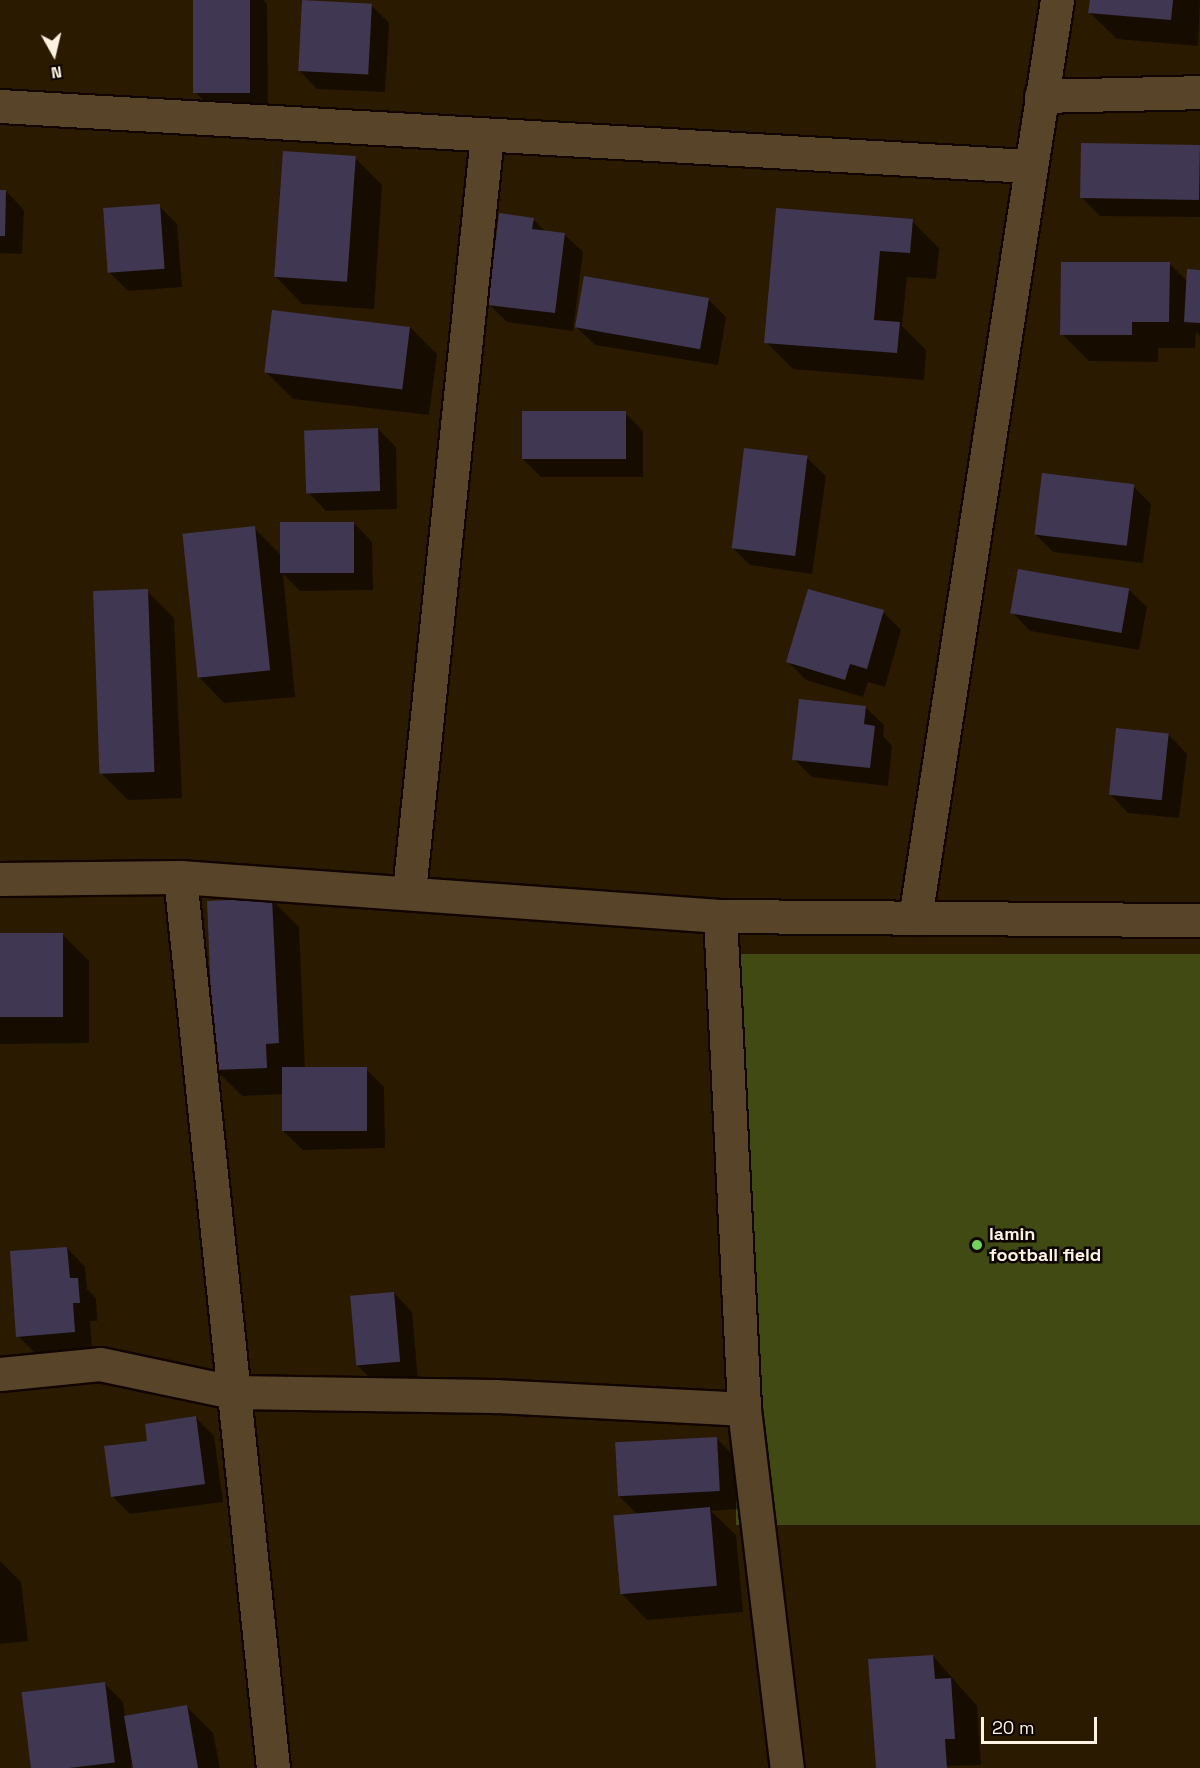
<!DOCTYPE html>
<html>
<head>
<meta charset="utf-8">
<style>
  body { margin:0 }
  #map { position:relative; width:1200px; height:1768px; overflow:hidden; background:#2a1a00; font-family:"Space Grotesk",sans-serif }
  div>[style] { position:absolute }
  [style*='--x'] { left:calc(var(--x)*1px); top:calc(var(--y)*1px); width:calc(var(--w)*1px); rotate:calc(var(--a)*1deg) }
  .green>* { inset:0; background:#414a13; transform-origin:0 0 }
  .shadow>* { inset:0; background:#0007 }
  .building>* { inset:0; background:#403753; transform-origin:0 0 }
  .roads { filter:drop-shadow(2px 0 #120400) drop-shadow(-2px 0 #120400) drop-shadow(0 2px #120400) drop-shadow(0 -2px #120400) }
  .minor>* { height:33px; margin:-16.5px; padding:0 16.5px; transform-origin:16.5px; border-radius:16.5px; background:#584529 }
  .dots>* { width:16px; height:16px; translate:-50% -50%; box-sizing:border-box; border:3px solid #0d0601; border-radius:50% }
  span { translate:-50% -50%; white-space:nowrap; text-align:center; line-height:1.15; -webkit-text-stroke:5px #0d0601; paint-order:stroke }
  .poi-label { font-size:18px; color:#fef2e2; font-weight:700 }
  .left { translate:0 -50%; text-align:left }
  .north { position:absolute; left:24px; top:24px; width:60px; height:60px; -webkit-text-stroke:4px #0d0601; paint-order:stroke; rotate:172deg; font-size:16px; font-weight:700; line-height:24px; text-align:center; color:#fef2e2 }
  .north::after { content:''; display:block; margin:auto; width:21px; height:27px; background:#fef2e2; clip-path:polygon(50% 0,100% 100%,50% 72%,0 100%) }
  .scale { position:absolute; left:981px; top:1717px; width:116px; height:27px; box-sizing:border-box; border:3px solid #fef2e2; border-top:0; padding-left:8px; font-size:18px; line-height:21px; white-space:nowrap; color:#fef2e2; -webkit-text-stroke:4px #0d0601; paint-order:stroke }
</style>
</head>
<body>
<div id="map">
  <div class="green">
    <i style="left:1200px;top:954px;width:571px;height:464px;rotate:90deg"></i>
  </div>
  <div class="shadow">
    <i style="clip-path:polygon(195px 0,263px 0,267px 4px,268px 110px,214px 111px,196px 93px)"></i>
    <i style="clip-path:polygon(1091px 0,1200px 0,1198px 46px,1117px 39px,1090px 13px)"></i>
    <i style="clip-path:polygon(371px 5px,389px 23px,385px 92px,317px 89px,299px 70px)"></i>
    <i style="clip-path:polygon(1200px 148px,1200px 217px,1100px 216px,1081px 197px)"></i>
    <i style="clip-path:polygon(355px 158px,382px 185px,374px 309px,302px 304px,276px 277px)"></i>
    <i style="clip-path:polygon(0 191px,6px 191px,24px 210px,22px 254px,0 253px)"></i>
    <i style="clip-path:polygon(159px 206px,177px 224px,182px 287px,128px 291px,110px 273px)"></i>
    <i style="clip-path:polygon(533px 219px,546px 232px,564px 234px,583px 252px,573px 331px,507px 322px,489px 304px)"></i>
    <i style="clip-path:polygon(912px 221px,939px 248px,936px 279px,907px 277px,902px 326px,926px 350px,924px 380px,793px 369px,766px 342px)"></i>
    <i style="clip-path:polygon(1169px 263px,1188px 282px,1200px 271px,1200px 336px,1196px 331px,1195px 348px,1158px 348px,1158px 362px,1089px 361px,1062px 334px)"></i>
    <i style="clip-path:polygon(708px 299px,726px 317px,718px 365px,595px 345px,576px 327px)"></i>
    <i style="clip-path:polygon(410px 327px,437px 354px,429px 415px,293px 399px,266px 372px)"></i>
    <i style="clip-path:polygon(625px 413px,643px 431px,643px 477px,541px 477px,523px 459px)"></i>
    <i style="clip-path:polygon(378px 429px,396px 447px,397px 509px,326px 511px,308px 492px)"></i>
    <i style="clip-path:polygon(807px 458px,826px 476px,812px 574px,750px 565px,732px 547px)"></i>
    <i style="clip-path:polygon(1133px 486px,1151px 504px,1143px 563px,1053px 552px,1035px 534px)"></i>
    <i style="clip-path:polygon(354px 523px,372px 542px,373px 590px,300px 591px,283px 574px,295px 697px,224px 703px,198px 676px,254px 528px,281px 555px)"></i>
    <i style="clip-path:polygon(1128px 589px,1147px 607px,1139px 650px,1030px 631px,1012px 612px)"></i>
    <i style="clip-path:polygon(147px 591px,174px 618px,182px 798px,128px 800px,101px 773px)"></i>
    <i style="clip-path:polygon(883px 612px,901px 630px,885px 687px,868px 682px,863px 697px,806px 680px,788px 662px)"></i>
    <i style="clip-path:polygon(865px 707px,884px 725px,883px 736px,892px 746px,888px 786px,812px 777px,794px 759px)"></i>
    <i style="clip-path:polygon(1169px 735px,1187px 754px,1179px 818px,1128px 813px,1110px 794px)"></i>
    <i style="clip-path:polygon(272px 900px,299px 927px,305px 1070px,366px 1069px,384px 1087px,385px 1148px,303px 1150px,284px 1132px,284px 1094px,242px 1096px,215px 1069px)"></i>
    <i style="clip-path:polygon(0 934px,62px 934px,89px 961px,89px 1043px,0 1044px)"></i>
    <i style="clip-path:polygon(67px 1248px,85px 1267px,87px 1289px,96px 1298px,97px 1321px,90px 1321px,92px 1349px,36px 1354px,18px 1336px)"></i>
    <i style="clip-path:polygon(394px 1293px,412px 1312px,418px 1380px,376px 1384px,357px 1365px)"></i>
    <i style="clip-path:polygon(196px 1418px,214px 1436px,223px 1502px,130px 1514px,112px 1496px,149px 1442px)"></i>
    <i style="clip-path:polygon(717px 1439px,735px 1457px,737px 1509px,711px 1511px,736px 1535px,743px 1612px,647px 1620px,621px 1593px,637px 1514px,619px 1496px)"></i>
    <i style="clip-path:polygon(0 1561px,21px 1582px,28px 1641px,0 1644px)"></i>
    <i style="clip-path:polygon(933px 1656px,977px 1706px,981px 1765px,877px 1768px)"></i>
    <i style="clip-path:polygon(105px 1684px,123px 1702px,125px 1717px,186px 1706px,213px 1733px,220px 1768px,135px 1768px,133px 1757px,131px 1768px,33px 1768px,24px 1694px)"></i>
  </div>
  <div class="building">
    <i style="left:193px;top:0;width:57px;height:93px"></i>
    <i style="left:302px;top:0;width:70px;height:71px;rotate:3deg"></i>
    <i style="clip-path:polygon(1090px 0,1173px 0,1171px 20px,1088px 13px)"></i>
    <i style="left:1081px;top:143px;width:119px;height:55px;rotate:1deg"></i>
    <i style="left:283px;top:151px;width:73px;height:126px;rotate:4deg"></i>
    <i style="clip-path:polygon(0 190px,6px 190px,5px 236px,0 236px)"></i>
    <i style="left:160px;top:204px;width:65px;height:57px;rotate:86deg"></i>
    <i style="clip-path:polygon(776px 208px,913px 219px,910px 253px,880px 251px,874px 320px,900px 322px,897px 353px,764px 343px)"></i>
    <i style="clip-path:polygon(499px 213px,534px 218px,532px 229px,565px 233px,555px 313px,488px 305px)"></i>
    <i style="clip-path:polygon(1061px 262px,1170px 262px,1169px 322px,1132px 322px,1132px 335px,1060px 335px)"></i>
    <i style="clip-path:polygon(1187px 269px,1200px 270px,1200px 323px,1184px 322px)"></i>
    <i style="left:584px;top:276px;width:127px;height:52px;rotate:10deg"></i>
    <i style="left:272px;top:310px;width:139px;height:63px;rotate:7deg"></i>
    <i style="left:522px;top:411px;width:104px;height:48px"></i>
    <i style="left:378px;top:428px;width:63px;height:74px;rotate:88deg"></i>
    <i style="left:744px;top:448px;width:64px;height:101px;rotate:7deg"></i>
    <i style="left:1042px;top:473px;width:93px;height:62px;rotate:7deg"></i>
    <i style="left:280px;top:522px;width:74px;height:51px"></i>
    <i style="left:255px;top:526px;width:145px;height:73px;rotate:84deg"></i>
    <i style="left:1018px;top:569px;width:113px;height:45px;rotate:10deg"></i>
    <i style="left:148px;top:589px;width:183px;height:55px;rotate:88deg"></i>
    <i style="clip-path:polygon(808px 589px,884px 610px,867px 669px,850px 664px,845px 680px,786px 662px)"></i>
    <i style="clip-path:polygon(799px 699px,866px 706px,864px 724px,875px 726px,870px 768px,792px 760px)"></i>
    <i style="left:1116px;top:728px;width:53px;height:67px;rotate:6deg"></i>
    <i style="clip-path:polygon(272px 898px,279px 1043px,266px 1044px,267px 1068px,214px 1070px,207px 901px)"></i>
    <i style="left:0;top:933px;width:63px;height:84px"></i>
    <i style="left:367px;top:1067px;width:64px;height:85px;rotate:90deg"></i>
    <i style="clip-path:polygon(67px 1247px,70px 1278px,78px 1278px,80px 1303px,73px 1303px,75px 1332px,16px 1337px,10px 1251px)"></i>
    <i style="left:394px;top:1292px;width:70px;height:44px;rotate:85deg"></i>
    <i style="clip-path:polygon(196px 1416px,205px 1484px,111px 1497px,104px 1446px,147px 1441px,145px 1424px)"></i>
    <i style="left:717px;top:1437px;width:54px;height:102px;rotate:87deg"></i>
    <i style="left:710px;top:1507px;width:79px;height:97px;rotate:85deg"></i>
    <i style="clip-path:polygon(933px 1655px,935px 1679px,951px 1678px,955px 1739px,945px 1739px,947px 1768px,876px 1768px,868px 1659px)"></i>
    <i style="left:105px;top:1682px;width:81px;height:84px;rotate:83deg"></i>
    <i style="clip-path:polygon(187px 1705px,198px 1768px,133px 1768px,124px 1716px)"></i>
  </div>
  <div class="roads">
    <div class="minor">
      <i style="--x:1041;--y:96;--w:159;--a:-1.4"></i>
      <i style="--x:0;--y:106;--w:1031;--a:3.34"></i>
      <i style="--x:180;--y:877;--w:896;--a:84.04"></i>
      <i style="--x:0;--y:879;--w:180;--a:-0.6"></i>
      <i style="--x:180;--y:877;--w:541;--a:4.13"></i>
      <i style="--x:720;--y:916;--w:480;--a:0.5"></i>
      <i style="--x:409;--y:891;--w:760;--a:-84.11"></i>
      <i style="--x:720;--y:916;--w:494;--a:87.2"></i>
      <i style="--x:744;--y:1409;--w:362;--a:83.2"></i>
      <i style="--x:915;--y:918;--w:929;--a:-81.21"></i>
      <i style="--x:0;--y:1374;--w:100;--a:-5.7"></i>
      <i style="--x:100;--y:1364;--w:136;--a:11.9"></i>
      <i style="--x:233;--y:1392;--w:263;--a:0.9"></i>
      <i style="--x:496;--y:1396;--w:248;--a:3"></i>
    </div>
  </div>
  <div class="dots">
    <i style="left:977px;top:1245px;background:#73d25c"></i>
  </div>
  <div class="poi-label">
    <span class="left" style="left:989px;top:1245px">lamin<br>football field</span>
  </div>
  <div class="north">N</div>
  <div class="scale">20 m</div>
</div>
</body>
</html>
